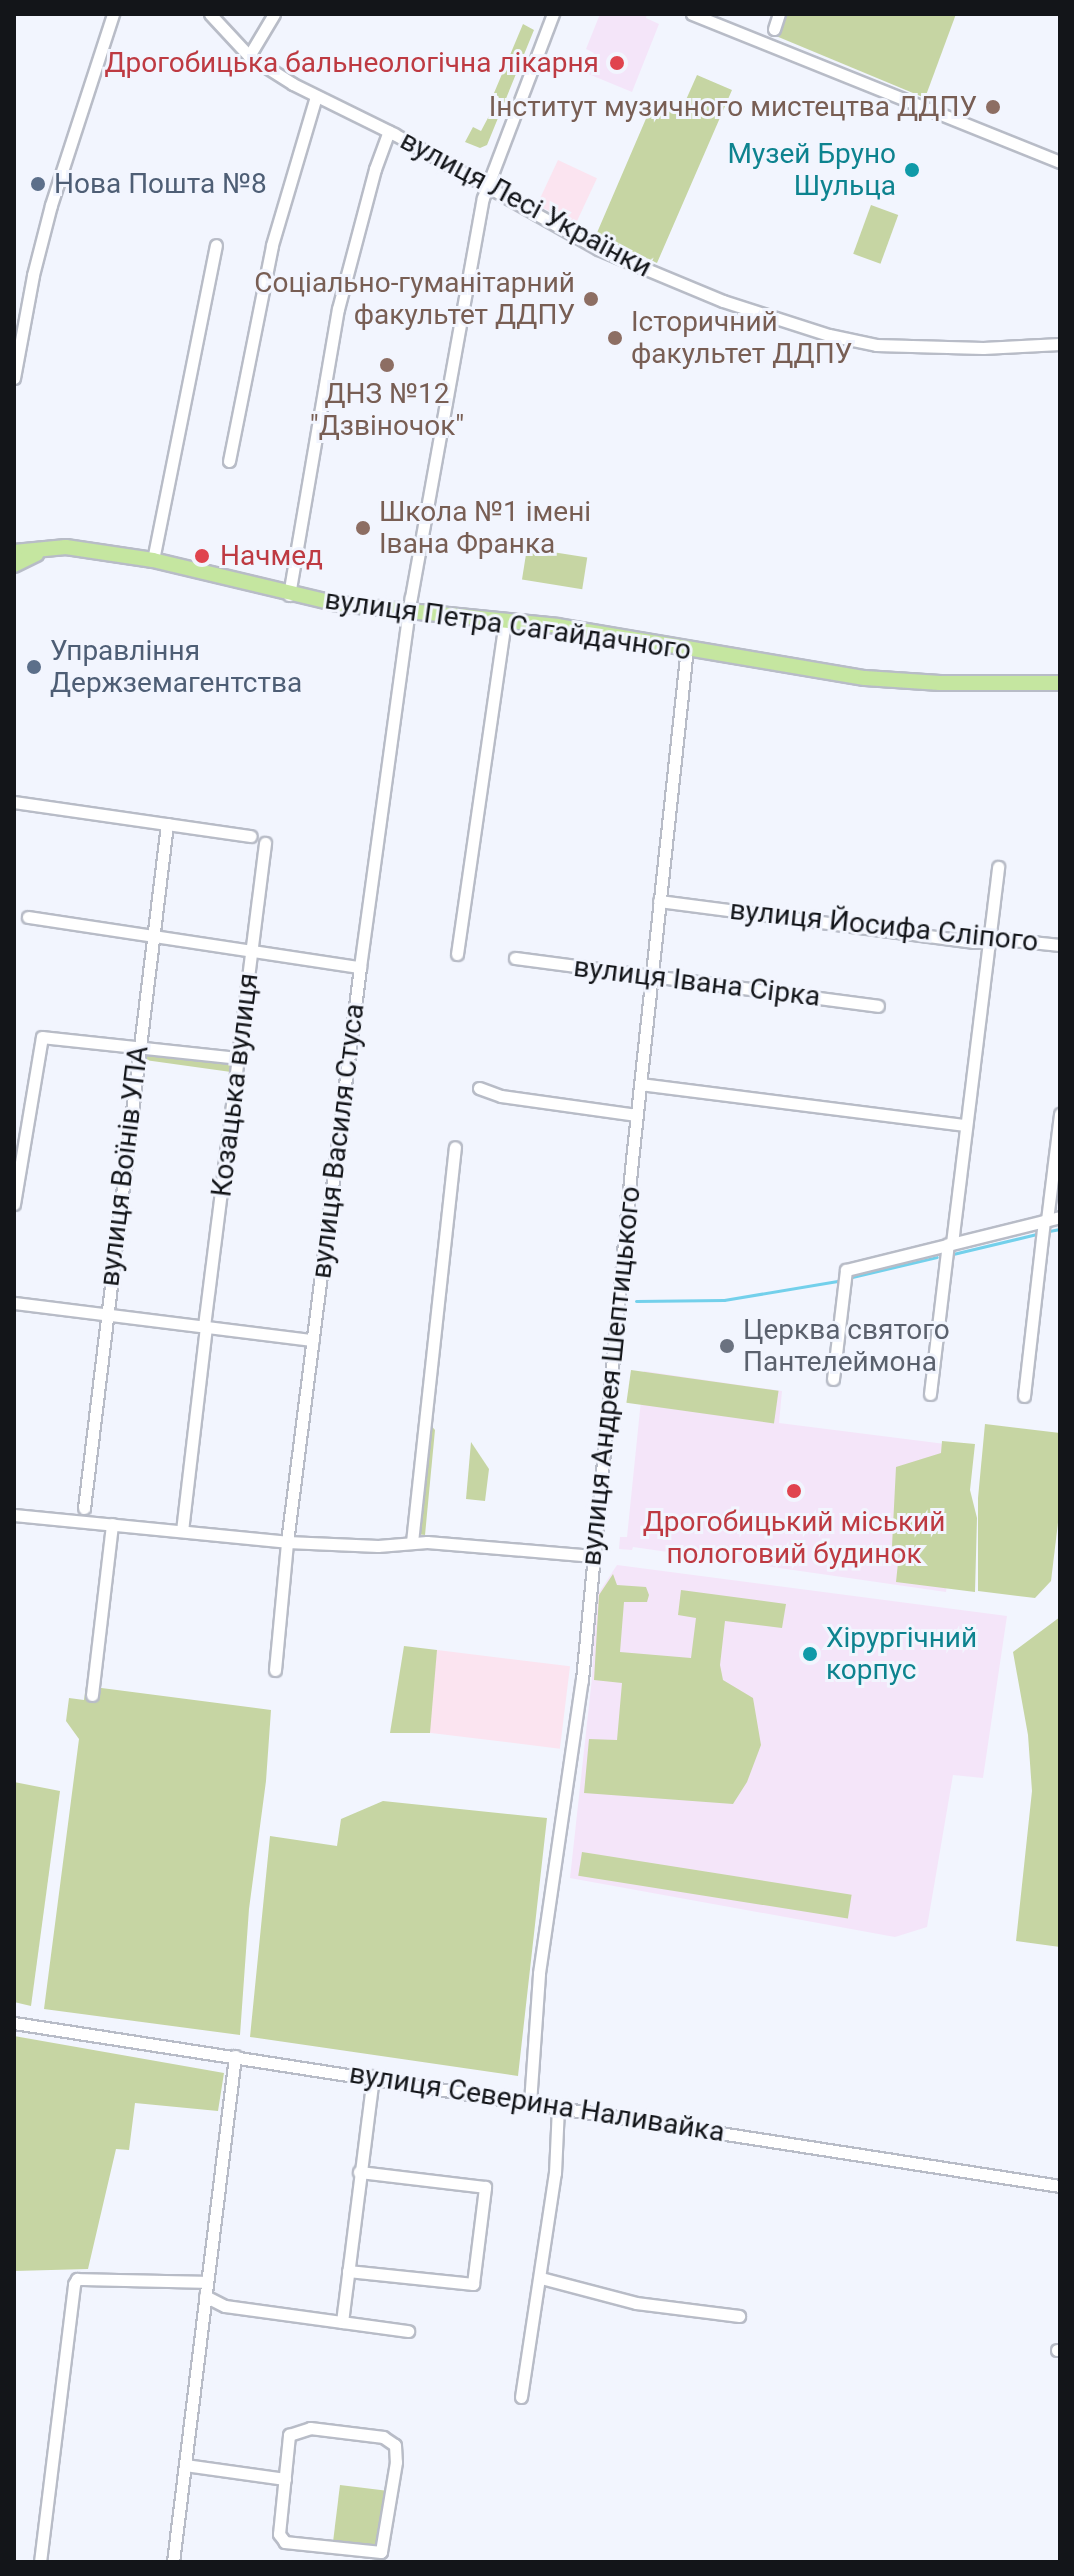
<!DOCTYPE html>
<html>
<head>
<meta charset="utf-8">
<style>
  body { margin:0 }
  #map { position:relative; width:1074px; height:2576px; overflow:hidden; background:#f2f5fe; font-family:Roboto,sans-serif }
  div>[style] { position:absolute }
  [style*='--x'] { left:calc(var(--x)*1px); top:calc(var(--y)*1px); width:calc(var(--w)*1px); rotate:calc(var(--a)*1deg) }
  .commercial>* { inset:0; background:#fbe4f0; transform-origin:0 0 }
  .medical>* { inset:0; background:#f4e5f9 }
  .green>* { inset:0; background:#c6d5a3; transform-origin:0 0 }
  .stream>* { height:3px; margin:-1.5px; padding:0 1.5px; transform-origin:1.5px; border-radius:1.5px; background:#73d0eb }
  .roads { filter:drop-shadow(2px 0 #b8bcc7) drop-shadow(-2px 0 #b8bcc7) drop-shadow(0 2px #b8bcc7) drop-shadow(0 -2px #b8bcc7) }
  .minor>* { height:11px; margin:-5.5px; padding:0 5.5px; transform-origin:5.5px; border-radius:5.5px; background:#fff }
  .major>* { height:14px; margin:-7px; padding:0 7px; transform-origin:7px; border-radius:7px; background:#c5e6a0 }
  .dots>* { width:22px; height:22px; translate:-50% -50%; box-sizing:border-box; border:4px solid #f2f5fe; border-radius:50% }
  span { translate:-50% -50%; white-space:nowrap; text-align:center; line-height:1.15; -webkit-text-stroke:6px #f2f5fe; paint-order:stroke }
  .health-label { font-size:28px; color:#be3a42 }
  .right { translate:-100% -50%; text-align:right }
  .left { translate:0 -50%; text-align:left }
  .education-label { font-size:28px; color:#785e54 }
  .culture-label { font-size:28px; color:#0d838f }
  .service-label { font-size:28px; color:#4e5e75 }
  .street-label { font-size:28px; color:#131519 }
  .worship-label { font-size:28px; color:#5b616d }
  .frame { position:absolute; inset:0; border:16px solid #131519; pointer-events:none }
</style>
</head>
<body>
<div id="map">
  <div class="commercial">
    <i style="left:558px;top:160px;width:43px;height:50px;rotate:25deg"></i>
    <i style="left:437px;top:1650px;width:134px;height:83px;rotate:7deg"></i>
  </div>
  <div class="medical">
    <i style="clip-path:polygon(600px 14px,647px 14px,646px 18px,659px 24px,632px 92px,586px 73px,594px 53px,586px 49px)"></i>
    <i style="clip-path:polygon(644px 1371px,782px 1391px,779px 1423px,961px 1446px,946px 1592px,633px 1547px,632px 1550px,619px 1549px,620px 1537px,627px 1537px)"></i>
    <i style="clip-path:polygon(617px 1565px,1007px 1616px,983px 1778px,953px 1775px,927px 1927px,895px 1937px,570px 1878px,592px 1678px,596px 1597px)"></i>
  </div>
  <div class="green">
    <i style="clip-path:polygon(784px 14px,956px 14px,925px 98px,776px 36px)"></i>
    <i style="clip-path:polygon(523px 24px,534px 30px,487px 145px,480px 148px,465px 142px,473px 127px,481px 131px,499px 97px,494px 93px)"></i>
    <i style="clip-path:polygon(697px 75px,732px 90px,657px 263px,596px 235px,654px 100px,681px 111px)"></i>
    <i style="left:871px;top:205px;width:29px;height:52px;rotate:20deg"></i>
    <i style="left:527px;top:548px;width:61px;height:32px;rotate:9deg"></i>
    <i style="left:146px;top:1052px;width:87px;height:8px;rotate:8deg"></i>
    <i style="left:631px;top:1370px;width:149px;height:33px;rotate:8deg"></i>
    <i style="clip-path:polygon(428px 1422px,435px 1430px,425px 1535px,416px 1534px)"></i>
    <i style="clip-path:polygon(985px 1424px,1060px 1433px,1060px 1506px,1051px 1581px,1035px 1598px,978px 1591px,978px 1498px)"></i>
    <i style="clip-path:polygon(942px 1441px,975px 1444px,970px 1490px,977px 1518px,975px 1592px,896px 1582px,899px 1553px,892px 1546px,896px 1467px,941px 1453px)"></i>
    <i style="clip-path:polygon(471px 1442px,489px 1469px,485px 1501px,466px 1499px)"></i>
    <i style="clip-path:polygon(613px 1574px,617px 1585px,646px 1587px,649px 1595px,647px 1602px,624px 1602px,620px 1652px,691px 1658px,696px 1618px,678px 1615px,681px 1590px,786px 1604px,782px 1628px,725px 1621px,720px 1665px,723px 1680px,753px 1698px,761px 1745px,747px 1782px,733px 1804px,584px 1793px,589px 1739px,617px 1740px,622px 1683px,594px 1680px,599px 1595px)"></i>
    <i style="clip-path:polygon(1060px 1617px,1060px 1947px,1016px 1941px,1032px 1791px,1028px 1735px,1013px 1652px)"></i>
    <i style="clip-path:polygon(404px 1646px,437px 1650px,430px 1733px,390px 1733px)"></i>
    <i style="clip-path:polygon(86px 1686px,271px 1710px,266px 1781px,249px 1909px,240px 2035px,44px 2009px,79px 1739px,66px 1721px,69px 1698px,84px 1700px)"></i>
    <i style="clip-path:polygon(14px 1782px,60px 1791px,31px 2006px,14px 2002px)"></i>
    <i style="clip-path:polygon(383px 1801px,547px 1818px,518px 2076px,250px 2037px,270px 1836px,337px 1846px,341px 1819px)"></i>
    <i style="left:582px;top:1852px;width:273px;height:24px;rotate:9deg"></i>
    <i style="clip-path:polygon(14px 2036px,224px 2073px,218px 2111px,135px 2103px,129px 2150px,116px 2149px,88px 2269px,14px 2271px)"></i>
    <i style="left:340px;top:2485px;width:47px;height:59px;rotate:7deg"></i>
  </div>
  <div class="stream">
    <i style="--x:1049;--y:1231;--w:11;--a:-10"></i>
    <i style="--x:953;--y:1254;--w:86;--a:-13.4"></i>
    <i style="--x:852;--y:1277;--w:87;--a:-13.2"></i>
    <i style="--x:636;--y:1301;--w:88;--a:-0.7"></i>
    <i style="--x:724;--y:1300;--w:115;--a:-9.5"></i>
  </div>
  <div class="roads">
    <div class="minor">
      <i style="--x:210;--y:14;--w:57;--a:47.1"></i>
      <i style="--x:249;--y:56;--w:52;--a:32.5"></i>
      <i style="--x:293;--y:84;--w:113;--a:26.3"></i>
      <i style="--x:394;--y:134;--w:234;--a:29.4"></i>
      <i style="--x:598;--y:249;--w:135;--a:22.6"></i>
      <i style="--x:723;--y:301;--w:111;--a:17.8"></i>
      <i style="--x:829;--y:335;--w:48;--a:12"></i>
      <i style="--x:876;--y:345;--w:107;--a:1.6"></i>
      <i style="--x:983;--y:348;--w:77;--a:-3"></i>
      <i style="--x:692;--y:14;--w:397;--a:21.9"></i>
      <i style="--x:774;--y:29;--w:16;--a:-72"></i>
      <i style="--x:249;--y:56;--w:49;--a:-59.2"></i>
      <i style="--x:14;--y:378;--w:105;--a:-79.5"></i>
      <i style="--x:33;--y:275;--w:72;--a:-75.6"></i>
      <i style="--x:51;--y:205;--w:201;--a:-72"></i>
      <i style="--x:229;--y:461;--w:220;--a:-78.7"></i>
      <i style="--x:272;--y:245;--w:155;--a:-73.5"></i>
      <i style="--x:153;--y:560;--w:321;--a:-78.7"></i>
      <i style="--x:289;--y:595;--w:290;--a:-80.3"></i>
      <i style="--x:338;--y:309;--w:145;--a:-75.2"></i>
      <i style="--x:375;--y:169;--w:40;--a:-69.8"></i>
      <i style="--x:14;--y:802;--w:239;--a:8.2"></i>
      <i style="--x:659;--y:901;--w:318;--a:7.4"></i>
      <i style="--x:974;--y:942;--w:29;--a:-6"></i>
      <i style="--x:1003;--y:939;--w:57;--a:6"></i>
      <i style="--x:28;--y:917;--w:336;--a:8.6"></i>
      <i style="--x:457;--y:954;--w:337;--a:-81.8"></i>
      <i style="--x:515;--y:958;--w:366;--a:7.5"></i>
      <i style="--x:640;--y:1084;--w:328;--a:7.2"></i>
      <i style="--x:479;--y:1088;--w:23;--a:20"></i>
      <i style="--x:501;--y:1096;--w:137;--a:8"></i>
      <i style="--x:14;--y:1204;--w:169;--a:-80.5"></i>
      <i style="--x:42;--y:1037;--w:198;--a:6.1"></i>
      <i style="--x:1047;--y:1220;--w:107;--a:-83"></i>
      <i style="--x:952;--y:1243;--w:379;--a:-83"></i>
      <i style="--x:14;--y:1303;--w:301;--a:7.1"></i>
      <i style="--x:204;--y:1326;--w:487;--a:-82.8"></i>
      <i style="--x:833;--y:1379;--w:110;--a:-83.2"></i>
      <i style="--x:846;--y:1270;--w:220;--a:-13.9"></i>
      <i style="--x:930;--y:1394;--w:151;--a:-83.2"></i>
      <i style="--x:1024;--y:1396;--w:176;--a:-83.5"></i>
      <i style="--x:84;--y:1508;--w:689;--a:-83.08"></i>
      <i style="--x:14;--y:1515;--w:274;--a:5.6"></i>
      <i style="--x:287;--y:1542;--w:91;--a:2.5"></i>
      <i style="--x:378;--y:1546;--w:49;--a:-4.7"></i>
      <i style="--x:427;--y:1542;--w:167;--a:4.8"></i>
      <i style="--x:182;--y:1531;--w:205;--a:-83.3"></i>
      <i style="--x:412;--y:1542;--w:397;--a:-83.8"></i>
      <i style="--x:275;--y:1670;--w:129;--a:-84.6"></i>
      <i style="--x:287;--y:1542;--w:580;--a:-82.76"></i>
      <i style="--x:360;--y:967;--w:373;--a:-82.2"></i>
      <i style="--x:411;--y:597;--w:405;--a:-79.8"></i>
      <i style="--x:483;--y:198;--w:197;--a:-69.2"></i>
      <i style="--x:92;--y:1695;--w:172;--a:-83.3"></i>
      <i style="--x:14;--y:2023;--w:1059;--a:8.86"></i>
      <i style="--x:530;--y:2103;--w:130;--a:-86"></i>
      <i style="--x:539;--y:1973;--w:296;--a:-81.7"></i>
      <i style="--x:582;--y:1680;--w:522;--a:-84.51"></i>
      <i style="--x:632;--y:1160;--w:515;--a:-83.87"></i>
      <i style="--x:348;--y:2271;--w:126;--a:5.9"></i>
      <i style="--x:473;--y:2284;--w:98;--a:-82.9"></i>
      <i style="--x:485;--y:2187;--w:127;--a:-173.2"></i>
      <i style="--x:541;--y:2278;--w:98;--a:14.7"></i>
      <i style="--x:636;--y:2303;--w:104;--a:7.2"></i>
      <i style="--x:205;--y:2296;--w:22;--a:27"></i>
      <i style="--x:225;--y:2306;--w:185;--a:7.8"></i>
      <i style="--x:342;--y:2322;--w:248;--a:-82.8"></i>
      <i style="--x:1057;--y:2350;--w:3;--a:0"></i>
      <i style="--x:521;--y:2397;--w:227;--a:-81.4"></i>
      <i style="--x:555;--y:2173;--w:65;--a:-87.4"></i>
      <i style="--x:310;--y:2428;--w:74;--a:7"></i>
      <i style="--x:383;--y:2437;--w:14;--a:34"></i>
      <i style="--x:395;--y:2445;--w:17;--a:87"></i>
      <i style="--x:396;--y:2462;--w:91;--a:99.5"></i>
      <i style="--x:381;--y:2552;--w:97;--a:-174.1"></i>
      <i style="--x:285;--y:2542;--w:10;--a:-127"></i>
      <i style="--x:279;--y:2534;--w:100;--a:-84.2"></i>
      <i style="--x:289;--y:2435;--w:22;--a:-18"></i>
      <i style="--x:185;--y:2465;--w:101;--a:8"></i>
      <i style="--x:40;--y:2562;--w:280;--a:-83"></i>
      <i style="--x:74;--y:2284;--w:6;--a:-59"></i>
      <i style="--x:77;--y:2279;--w:129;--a:1.3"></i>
      <i style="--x:173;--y:2562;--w:510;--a:-83.01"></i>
    </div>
    <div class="major">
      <i style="--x:14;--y:552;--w:52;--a:-5.5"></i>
      <i style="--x:66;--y:547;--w:88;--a:8.5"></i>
      <i style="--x:153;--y:560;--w:190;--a:13.4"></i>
      <i style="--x:338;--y:604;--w:220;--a:5.7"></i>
      <i style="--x:557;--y:626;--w:312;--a:9.6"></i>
      <i style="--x:865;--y:678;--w:75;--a:3.8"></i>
      <i style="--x:940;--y:683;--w:120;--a:0"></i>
      <i style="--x:14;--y:565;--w:25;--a:-26"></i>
    </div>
  </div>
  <div class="dots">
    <i style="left:617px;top:63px;background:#e0444e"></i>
    <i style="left:993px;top:107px;background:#8d6e63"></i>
    <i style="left:912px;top:170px;background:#0f9aa8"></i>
    <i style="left:38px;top:184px;background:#5c6f8a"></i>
    <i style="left:591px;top:299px;background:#8d6e63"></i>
    <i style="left:615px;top:338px;background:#8d6e63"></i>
    <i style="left:387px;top:365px;background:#8d6e63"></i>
    <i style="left:363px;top:528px;background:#8d6e63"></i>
    <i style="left:202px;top:556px;background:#e0444e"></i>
    <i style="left:34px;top:667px;background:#5c6f8a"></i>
    <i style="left:727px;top:1346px;background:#6b7280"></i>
    <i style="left:794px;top:1491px;background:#e0444e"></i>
    <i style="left:810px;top:1654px;background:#0f9aa8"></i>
  </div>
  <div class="health-label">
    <span class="right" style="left:599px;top:63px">Дрогобицька бальнеологічна лікарня</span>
    <span class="left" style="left:220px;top:556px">Начмед</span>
    <span style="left:794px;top:1538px">Дрогобицький міський<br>пологовий будинок</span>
  </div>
  <div class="education-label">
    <span class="right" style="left:977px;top:107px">Інститут музичного мистецтва ДДПУ</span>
    <span class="right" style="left:575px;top:299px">Соціально-гуманітарний<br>факультет ДДПУ</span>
    <span class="left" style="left:631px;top:338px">Історичний<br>факультет ДДПУ</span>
    <span style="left:387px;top:410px">ДНЗ №12<br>"Дзвіночок"</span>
    <span class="left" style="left:379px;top:528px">Школа №1 імені<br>Івана Франка</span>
  </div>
  <div class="culture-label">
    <span class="right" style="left:896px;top:170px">Музей Бруно<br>Шульца</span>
    <span class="left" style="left:826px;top:1654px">Хірургічний<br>корпус</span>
  </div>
  <div class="service-label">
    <span class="left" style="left:54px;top:184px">Нова Пошта №8</span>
    <span class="left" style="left:50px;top:667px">Управління<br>Держземагентства</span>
  </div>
  <div class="street-label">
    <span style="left:526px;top:204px;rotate:28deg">вулиця Лесі Українки</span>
    <span style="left:508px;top:625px;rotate:8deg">вулиця Петра Сагайдачного</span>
    <span style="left:884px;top:926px;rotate:6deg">вулиця Йосифа Сліпого</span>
    <span style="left:697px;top:982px;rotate:7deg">вулиця Івана Сірка</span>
    <span style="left:235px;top:1085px;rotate:-83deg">Козацька вулиця</span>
    <span style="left:338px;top:1141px;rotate:-83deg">вулиця Василя Стуса</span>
    <span style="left:124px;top:1166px;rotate:-83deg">вулиця Воїнів УПА</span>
    <span style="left:611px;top:1376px;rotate:-84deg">вулиця Андрея Шептицького</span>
    <span style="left:537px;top:2103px;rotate:9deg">вулиця Северина Наливайка</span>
  </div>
  <div class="worship-label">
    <span class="left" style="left:743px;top:1346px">Церква святого<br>Пантелеймона</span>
  </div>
  <div class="frame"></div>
</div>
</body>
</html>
